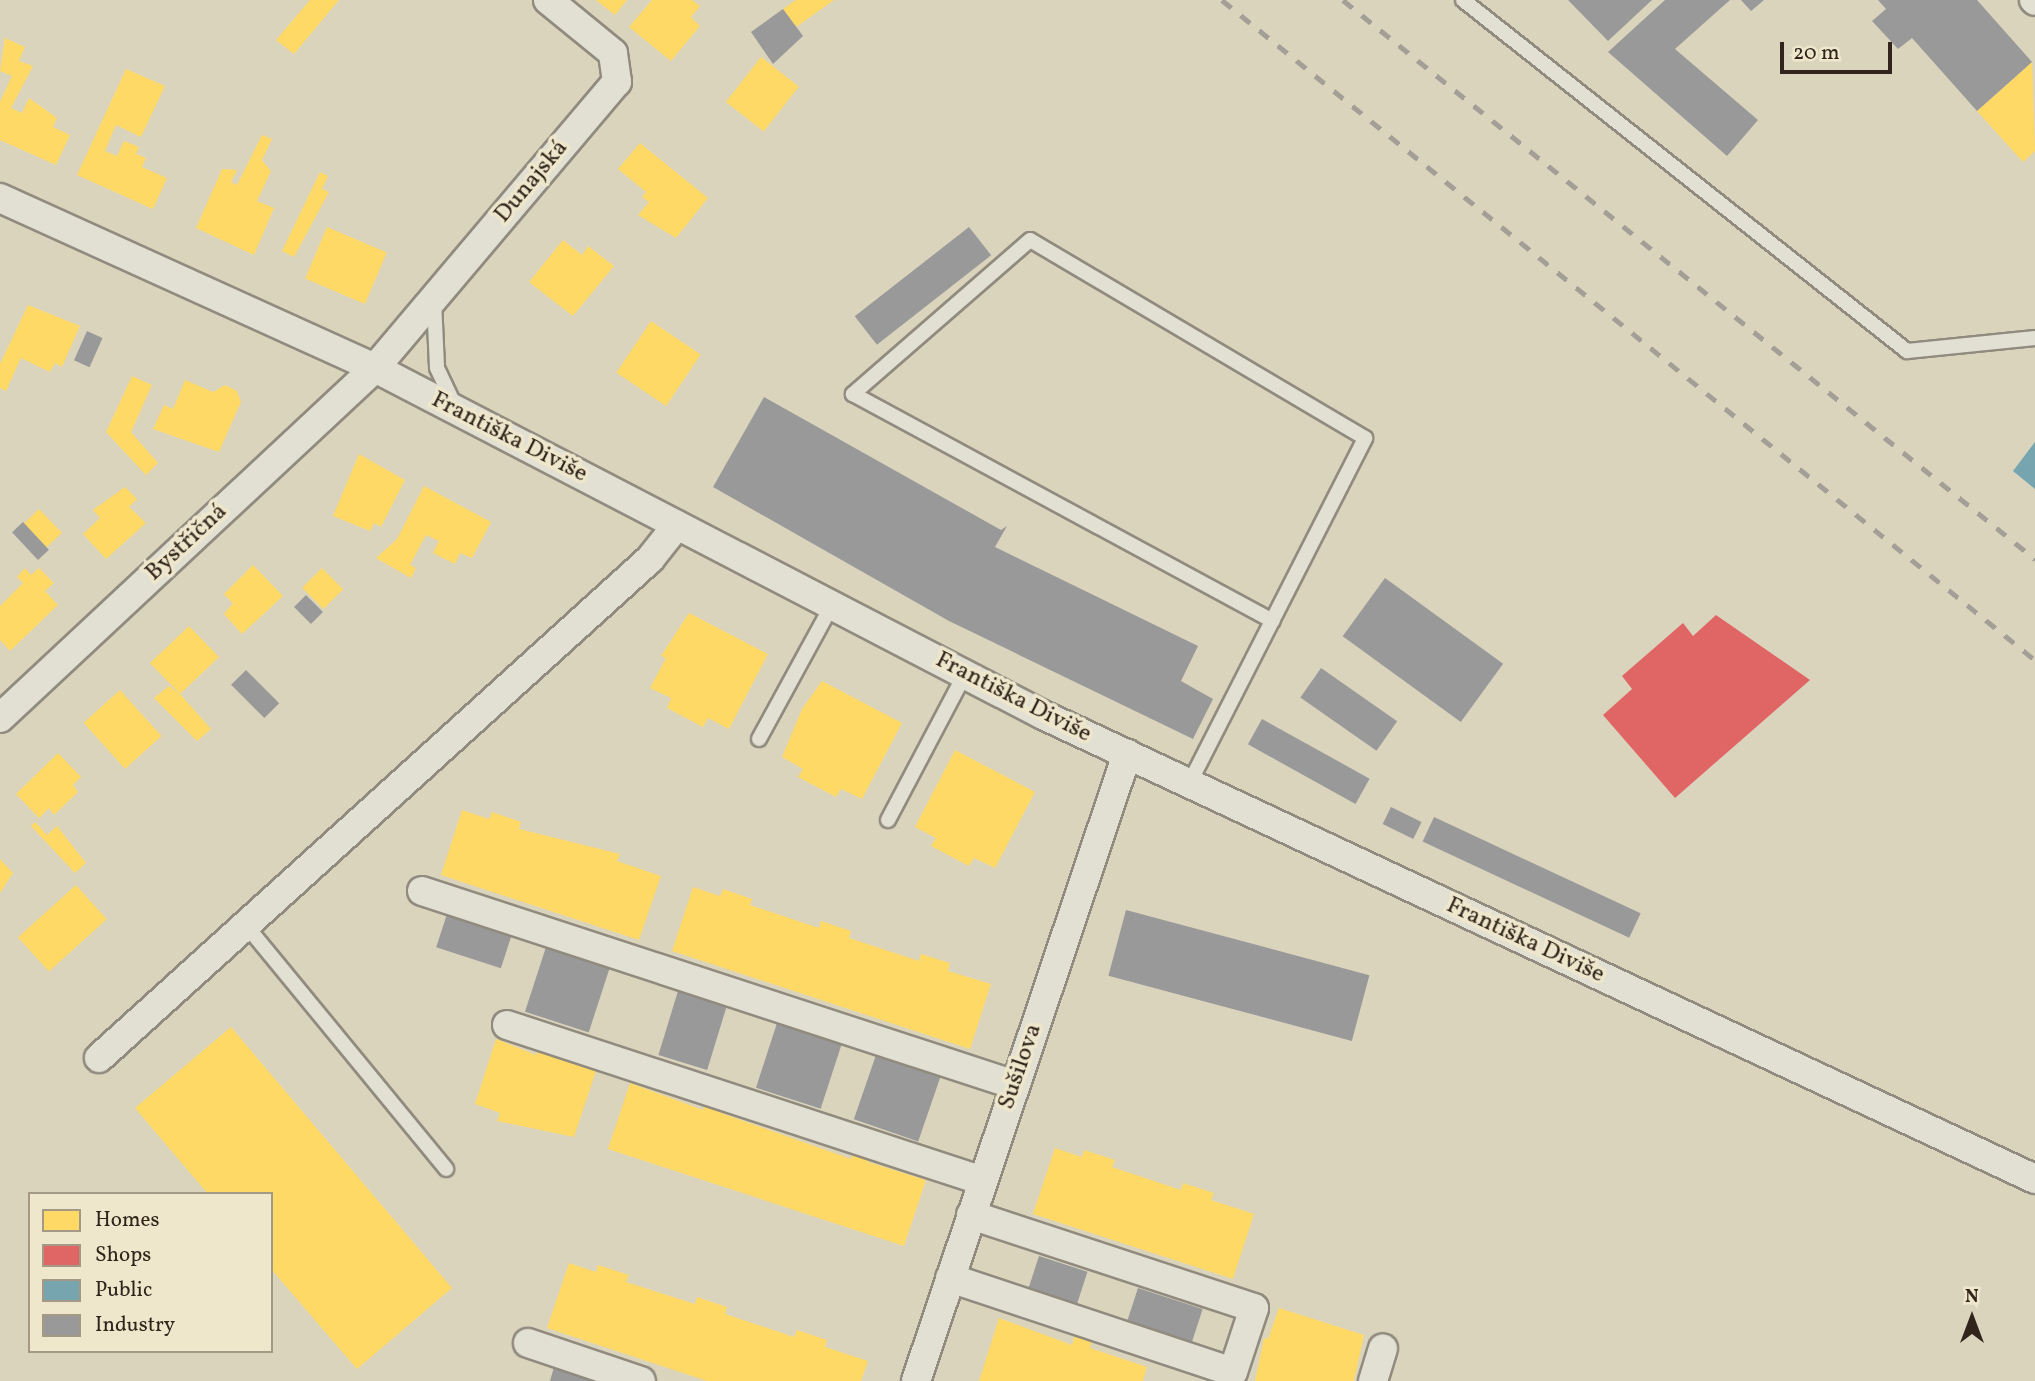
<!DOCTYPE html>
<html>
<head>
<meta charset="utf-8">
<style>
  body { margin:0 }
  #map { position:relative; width:2035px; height:1381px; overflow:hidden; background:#dad4bd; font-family:Vollkorn,serif }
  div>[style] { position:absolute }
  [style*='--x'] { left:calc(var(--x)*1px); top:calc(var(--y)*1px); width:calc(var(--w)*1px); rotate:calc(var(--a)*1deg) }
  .homes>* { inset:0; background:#ffd966; transform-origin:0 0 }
  .shops>* { inset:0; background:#e06666 }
  .public>* { inset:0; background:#76a5af }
  .industry>* { inset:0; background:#999; transform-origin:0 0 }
  .roads { filter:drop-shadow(2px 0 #908b7e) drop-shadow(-2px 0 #908b7e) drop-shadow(0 2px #908b7e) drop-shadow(0 -2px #908b7e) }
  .lane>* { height:14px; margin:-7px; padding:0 7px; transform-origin:7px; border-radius:7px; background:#e2dfd3 }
  .street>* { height:28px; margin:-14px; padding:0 14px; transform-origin:14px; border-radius:14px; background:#e2dfd3 }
  .rail>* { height:5px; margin-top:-2.5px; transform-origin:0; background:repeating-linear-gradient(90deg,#a39f96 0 12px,transparent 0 24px) }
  span { translate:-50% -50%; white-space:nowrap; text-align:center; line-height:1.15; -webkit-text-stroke:7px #efe7cc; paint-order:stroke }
  .street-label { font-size:24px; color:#31241b }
  .legend { position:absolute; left:28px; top:1192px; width:245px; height:161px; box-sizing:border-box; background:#efe7cc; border:2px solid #a39985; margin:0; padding:9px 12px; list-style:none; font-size:21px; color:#31241b }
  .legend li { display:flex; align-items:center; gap:14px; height:35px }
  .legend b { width:35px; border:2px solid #a39985 }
  .north { position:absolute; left:1937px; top:1283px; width:70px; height:70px; -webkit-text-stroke:5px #efe7cc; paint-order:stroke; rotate:0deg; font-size:19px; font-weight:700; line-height:28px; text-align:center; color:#31241b }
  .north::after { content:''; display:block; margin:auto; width:24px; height:32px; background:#31241b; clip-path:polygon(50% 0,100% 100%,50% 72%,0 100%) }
  .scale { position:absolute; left:1780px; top:42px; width:112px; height:32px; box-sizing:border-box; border:4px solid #31241b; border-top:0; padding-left:9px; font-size:21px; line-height:24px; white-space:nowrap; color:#31241b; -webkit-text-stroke:5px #efe7cc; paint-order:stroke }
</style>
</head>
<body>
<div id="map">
  <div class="homes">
    <i style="clip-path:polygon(310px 0,339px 0,294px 54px,276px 40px)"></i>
    <i style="clip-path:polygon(596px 0,627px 0,615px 15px)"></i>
    <i style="clip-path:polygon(652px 0,692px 0,700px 6px,691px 17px,700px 26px,671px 61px,629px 27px)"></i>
    <i style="clip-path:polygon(796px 0,834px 0,796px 27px,783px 9px)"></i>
    <i style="clip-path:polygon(5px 38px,25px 47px,19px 61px,33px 66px,11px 108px,22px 113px,29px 98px,57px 118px,53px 127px,70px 135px,56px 165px,0 140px,0 102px,12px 76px,0 71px)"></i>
    <i style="left:761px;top:57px;width:48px;height:57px;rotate:38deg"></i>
    <i style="clip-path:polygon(2032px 62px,2035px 151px,2023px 162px,1977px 111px)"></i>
    <i style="clip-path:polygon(126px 69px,165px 86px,141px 137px,116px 125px,105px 151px,117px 156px,124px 141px,139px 147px,136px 154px,146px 158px,142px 167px,167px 178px,153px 209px,77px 175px)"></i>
    <i style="clip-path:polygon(262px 135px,272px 139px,262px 160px,271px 171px,257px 201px,274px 208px,254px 255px,196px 228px,222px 169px,237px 170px,231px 182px,237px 185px)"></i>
    <i style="clip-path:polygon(640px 143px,708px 198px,676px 238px,638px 215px,649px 202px,642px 197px,646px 192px,618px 169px)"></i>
    <i style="clip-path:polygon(320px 172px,328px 176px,322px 189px,329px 192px,294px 257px,282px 251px)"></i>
    <i style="left:327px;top:227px;width:65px;height:56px;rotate:23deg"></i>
    <i style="clip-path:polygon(563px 240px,582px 255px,588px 246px,614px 266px,573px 316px,529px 282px)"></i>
    <i style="clip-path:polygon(28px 305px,80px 326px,62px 367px,55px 363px,50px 372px,21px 358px,6px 391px,0 388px,0 364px)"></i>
    <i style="left:651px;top:321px;width:60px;height:62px;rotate:34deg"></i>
    <i style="clip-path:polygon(132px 376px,152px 385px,131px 432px,158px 463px,146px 475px,106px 432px)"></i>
    <i style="clip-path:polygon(185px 380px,213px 392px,225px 385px,237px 391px,241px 402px,219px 452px,153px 429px,164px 405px,173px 409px)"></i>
    <i style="clip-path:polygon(359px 454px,405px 480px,381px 527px,374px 523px,370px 531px,333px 516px)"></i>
    <i style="clip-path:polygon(424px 486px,491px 522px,472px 558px,460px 553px,455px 564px,433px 553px,439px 541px,426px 535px,410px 565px,416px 568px,411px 578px,376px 558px,397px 539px)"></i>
    <i style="clip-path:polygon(125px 487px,137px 499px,129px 507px,146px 523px,106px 559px,83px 534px,100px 518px,93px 510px)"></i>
    <i style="left:39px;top:509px;width:33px;height:21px;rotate:46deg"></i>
    <i style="clip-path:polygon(253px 565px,283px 596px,242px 634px,224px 614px,233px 603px,224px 594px)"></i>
    <i style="clip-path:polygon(25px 568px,31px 575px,39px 568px,54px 583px,45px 591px,58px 605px,10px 651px,0 640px,0 606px,23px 583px,17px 577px)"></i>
    <i style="left:322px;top:568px;width:30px;height:28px;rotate:45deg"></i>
    <i style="clip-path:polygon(689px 613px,768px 654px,729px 729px,708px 718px,703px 727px,667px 708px,671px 698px,650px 688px,666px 658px,661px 656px)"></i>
    <i style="clip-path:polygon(189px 626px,219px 657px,180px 694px,211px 729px,197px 741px,154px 698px,169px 686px,180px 694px,150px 663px)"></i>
    <i style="clip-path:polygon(822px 681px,902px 723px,862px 799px,841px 789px,836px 797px,798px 777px,803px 769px,782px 757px,802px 709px)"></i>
    <i style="left:120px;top:690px;width:62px;height:49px;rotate:48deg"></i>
    <i style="clip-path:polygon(955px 750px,1035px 792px,995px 868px,974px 858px,969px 866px,931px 846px,936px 838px,915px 827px)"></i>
    <i style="clip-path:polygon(58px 753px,81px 777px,73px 785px,78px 792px,54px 815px,49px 808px,39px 818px,16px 794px)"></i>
    <i style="clip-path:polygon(462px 810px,489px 819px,492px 812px,521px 822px,519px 829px,620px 854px,617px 861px,661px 876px,639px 940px,441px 875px)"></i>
    <i style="clip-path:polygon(35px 822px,47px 835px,57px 826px,86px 863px,75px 873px,31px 826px)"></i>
    <i style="clip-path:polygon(0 859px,13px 873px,0 893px)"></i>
    <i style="left:76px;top:885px;width:46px;height:78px;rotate:48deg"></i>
    <i style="clip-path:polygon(693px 887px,720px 896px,723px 889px,752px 899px,750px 905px,819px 928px,821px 921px,851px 931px,849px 938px,919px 961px,921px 954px,950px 963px,948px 971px,991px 984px,970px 1049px,672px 951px)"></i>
    <i style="clip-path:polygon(231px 1027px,452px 1288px,357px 1369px,271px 1269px,271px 1194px,208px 1194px,135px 1108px)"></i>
    <i style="clip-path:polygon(496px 1039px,536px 1055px,540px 1045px,558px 1050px,555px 1058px,596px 1071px,574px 1137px,497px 1121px,500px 1113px,475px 1104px)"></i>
    <i style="clip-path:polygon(630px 1083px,703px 1110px,707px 1100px,723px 1106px,721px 1113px,851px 1159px,854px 1149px,871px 1154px,868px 1162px,926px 1180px,904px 1246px,608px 1149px)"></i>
    <i style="clip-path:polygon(1055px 1148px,1082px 1157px,1084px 1150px,1115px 1160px,1112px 1167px,1181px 1190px,1183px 1183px,1214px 1193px,1211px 1200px,1254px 1214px,1233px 1279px,1033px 1214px)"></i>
    <i style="clip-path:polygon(569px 1263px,596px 1272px,598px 1265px,629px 1275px,626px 1282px,695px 1304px,697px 1297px,727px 1307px,725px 1314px,794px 1337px,797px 1330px,827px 1340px,825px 1347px,868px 1361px,861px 1381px,707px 1381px,547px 1328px)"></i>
    <i style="clip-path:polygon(1279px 1308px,1364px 1335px,1354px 1381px,1255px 1381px,1264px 1338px,1268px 1339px)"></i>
    <i style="clip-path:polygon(999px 1318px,1072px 1345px,1075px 1335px,1092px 1341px,1090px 1348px,1147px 1367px,1143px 1381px,979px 1381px)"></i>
  </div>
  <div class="shops">
    <i style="clip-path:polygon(1716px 615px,1810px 680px,1675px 798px,1603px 715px,1632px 689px,1622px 676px,1683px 623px,1693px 636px)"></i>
  </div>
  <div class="public">
    <i style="clip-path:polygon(2035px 442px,2035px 489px,2013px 471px)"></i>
  </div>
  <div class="industry">
    <i style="clip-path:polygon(1568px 0,1652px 0,1608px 41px)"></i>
    <i style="clip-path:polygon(1665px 0,1730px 0,1675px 49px,1758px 120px,1727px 156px,1608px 52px)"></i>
    <i style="clip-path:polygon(1741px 0,1764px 0,1751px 11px)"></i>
    <i style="clip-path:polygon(1878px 0,1977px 0,2032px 62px,1977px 111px,1912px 38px,1898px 49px,1872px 21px,1886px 9px)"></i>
    <i style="clip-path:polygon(783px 9px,803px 36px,773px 64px,751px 32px)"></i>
    <i style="left:969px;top:227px;width:36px;height:145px;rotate:52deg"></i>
    <i style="left:87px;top:331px;width:17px;height:32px;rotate:24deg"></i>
    <i style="clip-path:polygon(764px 397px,1001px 530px,1007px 526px,995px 547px,1198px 646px,1181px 681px,1213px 699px,1193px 739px,949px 621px,713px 487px)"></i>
    <i style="left:23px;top:522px;width:38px;height:15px;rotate:47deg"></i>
    <i style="left:1385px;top:578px;width:146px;height:72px;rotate:36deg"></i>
    <i style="left:306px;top:595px;width:24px;height:17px;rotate:45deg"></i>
    <i style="left:1321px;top:668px;width:93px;height:36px;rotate:35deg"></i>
    <i style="left:246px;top:670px;width:47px;height:21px;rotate:45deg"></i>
    <i style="left:1262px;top:719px;width:123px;height:29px;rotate:29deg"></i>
    <i style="left:1391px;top:807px;width:34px;height:19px;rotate:26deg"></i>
    <i style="left:1434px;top:817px;width:228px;height:27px;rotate:25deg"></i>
    <i style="left:1126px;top:910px;width:252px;height:68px;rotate:15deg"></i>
    <i style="left:447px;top:914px;width:68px;height:35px;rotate:18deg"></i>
    <i style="left:546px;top:947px;width:67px;height:68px;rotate:18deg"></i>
    <i style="left:678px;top:991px;width:51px;height:67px;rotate:17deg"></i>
    <i style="left:777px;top:1023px;width:68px;height:68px;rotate:18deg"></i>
    <i style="left:876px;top:1055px;width:68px;height:68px;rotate:19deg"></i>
    <i style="left:1039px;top:1256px;width:51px;height:34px;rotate:18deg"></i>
    <i style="left:1138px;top:1288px;width:68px;height:35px;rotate:18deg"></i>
    <i style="clip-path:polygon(554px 1367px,587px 1378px,594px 1381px,550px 1381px)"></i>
  </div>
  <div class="roads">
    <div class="lane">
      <i style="--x:1463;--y:0;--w:566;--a:38.33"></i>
      <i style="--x:1907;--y:351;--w:129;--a:-5.8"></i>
      <i style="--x:434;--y:301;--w:67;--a:87.4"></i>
      <i style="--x:437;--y:368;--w:42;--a:64.7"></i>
      <i style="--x:759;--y:739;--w:153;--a:-61.4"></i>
      <i style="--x:1189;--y:784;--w:388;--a:-63"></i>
      <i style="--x:1365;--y:438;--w:389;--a:-149.4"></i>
      <i style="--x:1030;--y:240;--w:235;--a:139"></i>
      <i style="--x:853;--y:394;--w:477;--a:28.4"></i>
      <i style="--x:888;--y:820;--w:165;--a:-62.2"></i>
      <i style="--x:245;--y:924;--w:317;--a:50.6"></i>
    </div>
    <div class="street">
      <i style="--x:2034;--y:0;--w:1;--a:45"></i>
      <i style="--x:0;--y:198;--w:412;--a:24.4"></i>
      <i style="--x:375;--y:368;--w:753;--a:27.45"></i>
      <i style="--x:1043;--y:715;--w:1095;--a:25.07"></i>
      <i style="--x:0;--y:718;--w:513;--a:-43.03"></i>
      <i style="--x:375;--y:368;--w:375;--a:-49.8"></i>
      <i style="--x:617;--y:82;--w:29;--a:-98"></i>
      <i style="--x:613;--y:53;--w:84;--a:-140.8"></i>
      <i style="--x:422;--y:891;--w:624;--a:18.12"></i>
      <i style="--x:507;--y:1025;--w:501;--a:18.15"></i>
      <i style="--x:99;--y:1058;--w:743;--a:-42.16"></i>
      <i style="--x:650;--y:559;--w:43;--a:-51.5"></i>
      <i style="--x:950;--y:1278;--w:298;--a:18.4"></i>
      <i style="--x:1233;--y:1372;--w:67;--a:-71.8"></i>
      <i style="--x:1254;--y:1308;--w:298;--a:-161.8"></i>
      <i style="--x:528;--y:1343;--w:119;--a:18.6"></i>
      <i style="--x:916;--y:1381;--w:662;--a:-71.4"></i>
      <i style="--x:1373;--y:1381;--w:34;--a:-73"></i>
    </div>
  </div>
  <div class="rail">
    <i style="--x:1222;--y:0;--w:1047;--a:39.07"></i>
    <i style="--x:1343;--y:0;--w:890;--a:38.93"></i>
  </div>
  <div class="street-label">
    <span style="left:532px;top:182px;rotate:-50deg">Dunajská</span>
    <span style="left:509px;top:438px;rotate:27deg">Františka Diviše</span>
    <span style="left:187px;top:543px;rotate:-43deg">Bystřičná</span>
    <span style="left:1013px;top:698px;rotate:27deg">Františka Diviše</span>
    <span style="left:1525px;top:941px;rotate:25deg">Františka Diviše</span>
    <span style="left:1021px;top:1067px;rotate:-71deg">Sušilova</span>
  </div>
  <ul class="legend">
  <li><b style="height:19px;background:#ffd966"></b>Homes</li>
  <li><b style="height:19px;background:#e06666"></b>Shops</li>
  <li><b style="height:19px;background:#76a5af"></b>Public</li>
  <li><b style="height:19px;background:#999"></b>Industry</li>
  </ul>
  <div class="north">N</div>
  <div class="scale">20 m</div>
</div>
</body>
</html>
